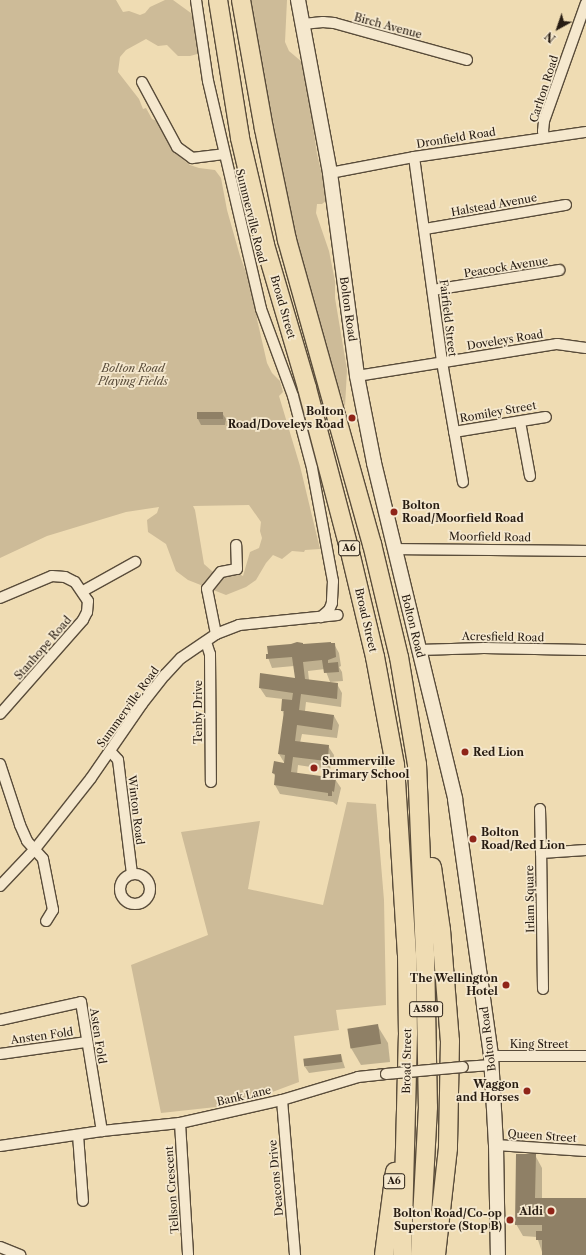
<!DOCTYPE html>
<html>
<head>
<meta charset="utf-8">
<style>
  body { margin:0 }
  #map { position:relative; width:586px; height:1255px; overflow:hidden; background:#efdcb3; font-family:"Libre Caslon Text",serif }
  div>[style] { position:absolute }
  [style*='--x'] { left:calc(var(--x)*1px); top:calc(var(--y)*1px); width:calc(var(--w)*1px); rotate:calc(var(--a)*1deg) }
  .green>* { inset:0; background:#cdbb98 }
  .shadow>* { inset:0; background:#0003 }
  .building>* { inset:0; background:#8f8066; transform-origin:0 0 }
  .roads { filter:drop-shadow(1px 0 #594c3a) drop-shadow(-1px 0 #594c3a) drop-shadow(0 1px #594c3a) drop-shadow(0 -1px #594c3a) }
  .street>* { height:10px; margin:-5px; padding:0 5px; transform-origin:5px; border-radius:5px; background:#f5e8ce }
  .street>.ring { margin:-5px; padding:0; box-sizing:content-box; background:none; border:10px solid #f5e8ce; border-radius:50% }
  .secondary>* { height:14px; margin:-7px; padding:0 7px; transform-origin:7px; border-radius:7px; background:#f5e8ce }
  .highway>* { height:18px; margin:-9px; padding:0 9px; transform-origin:9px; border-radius:9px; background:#efdcb3 }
  .bridges { filter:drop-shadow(1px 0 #594c3a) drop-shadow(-1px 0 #594c3a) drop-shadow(0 1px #594c3a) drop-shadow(0 -1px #594c3a) }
  .street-bridge>* { height:10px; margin:-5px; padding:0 5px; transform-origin:5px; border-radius:5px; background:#f5e8ce }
  .dots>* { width:11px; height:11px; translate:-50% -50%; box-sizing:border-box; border:2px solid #f5e8ce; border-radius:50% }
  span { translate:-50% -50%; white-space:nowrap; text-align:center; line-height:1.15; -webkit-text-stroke:3.5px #f5e8ce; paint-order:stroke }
  .shield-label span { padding:1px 3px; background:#f5e8ce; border:1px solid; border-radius:3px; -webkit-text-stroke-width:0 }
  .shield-label { font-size:10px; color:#271c12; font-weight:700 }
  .street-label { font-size:11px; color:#271c12 }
  .park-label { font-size:11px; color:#594c3a; font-style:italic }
  .poi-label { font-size:11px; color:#271c12; font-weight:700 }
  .right { translate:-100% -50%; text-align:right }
  .left { translate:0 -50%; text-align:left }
  .north { position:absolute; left:538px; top:8px; width:40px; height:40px; -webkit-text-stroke:3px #f5e8ce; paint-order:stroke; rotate:220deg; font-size:11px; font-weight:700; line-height:16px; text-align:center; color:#271c12 }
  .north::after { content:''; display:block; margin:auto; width:14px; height:18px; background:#271c12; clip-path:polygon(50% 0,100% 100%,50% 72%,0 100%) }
</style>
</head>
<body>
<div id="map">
  <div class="green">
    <i style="clip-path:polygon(evenodd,0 0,116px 0,123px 12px,129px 11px,140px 15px,145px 13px,150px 7px,165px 0,173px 0,195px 16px,201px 53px,190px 56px,178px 56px,167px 45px,158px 46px,146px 39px,126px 50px,120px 57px,118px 72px,139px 99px,143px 109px,146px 108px,152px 119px,157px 121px,176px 154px,190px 165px,199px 168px,215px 170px,221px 178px,227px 210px,240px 256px,256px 300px,257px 319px,267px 363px,272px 373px,280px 381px,283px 392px,279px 396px,300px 466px,320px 549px,305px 550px,304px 552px,292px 551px,282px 559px,273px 555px,266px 563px,256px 580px,246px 587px,226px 595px,188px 580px,176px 571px,166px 544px,148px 532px,147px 520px,157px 513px,159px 507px,126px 512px,47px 536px,0 558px,0 0,249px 505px,261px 522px,260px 531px,262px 538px,259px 548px,250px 552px,243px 576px,235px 572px,226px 576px,213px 572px,204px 564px,195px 510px,193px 506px,249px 505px)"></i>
    <i style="clip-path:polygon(251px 0,287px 0,285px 42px,289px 51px,302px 62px,307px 84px,317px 154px,328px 199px,322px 204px,317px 204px,316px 213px,329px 251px,335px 281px,335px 298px,347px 370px,345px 407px,300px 261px,279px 177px,273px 125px,265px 101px)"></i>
    <i style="clip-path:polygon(347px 802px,376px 804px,384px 900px,386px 1005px,336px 1010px,339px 1030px,294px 1036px,299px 1082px,267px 1094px,216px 1107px,161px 1113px,131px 965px,208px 935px,181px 832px,260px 821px,248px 889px,323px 905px)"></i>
  </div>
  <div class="shadow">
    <i style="clip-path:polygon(222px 413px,226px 419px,225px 425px,201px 425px,198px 419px)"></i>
    <i style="clip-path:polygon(334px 644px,339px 653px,341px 666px,339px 667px,342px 672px,343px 681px,330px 682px,325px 669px,308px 671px,309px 680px,337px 684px,342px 693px,341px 707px,306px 702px,305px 711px,334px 716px,339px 725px,337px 738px,302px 734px,300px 743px,328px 746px,334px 755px,333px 765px,331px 765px,330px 770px,298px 765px,297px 774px,335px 779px,341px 788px,337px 805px,333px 802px,280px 794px,275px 785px,276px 777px,273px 773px,285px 764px,279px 754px,284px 715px,282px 710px,283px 699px,266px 697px,260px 688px,297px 679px,294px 666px,272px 668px,267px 655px,303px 645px)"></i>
    <i style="clip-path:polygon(377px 1025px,388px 1043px,390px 1062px,361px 1065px,351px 1048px)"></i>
    <i style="clip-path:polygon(341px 1055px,345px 1068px,309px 1073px,305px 1067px)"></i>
    <i style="clip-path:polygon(535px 1155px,542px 1168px,542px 1199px,586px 1199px,586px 1255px,543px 1255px,537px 1237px,523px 1236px,516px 1224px)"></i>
  </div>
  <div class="building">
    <i style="left:197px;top:412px;width:26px;height:7px"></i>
    <i style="clip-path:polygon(297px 642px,303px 643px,303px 644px,331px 642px,331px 643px,335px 643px,336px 657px,328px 660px,328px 663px,338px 662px,339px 672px,324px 673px,322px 660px,303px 662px,305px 679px,338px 683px,337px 699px,301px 694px,299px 710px,334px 715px,332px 730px,297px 725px,295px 741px,329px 745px,328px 757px,326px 757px,326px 761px,293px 757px,291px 772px,336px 778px,334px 792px,332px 791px,332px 796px,328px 796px,328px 793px,274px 785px,275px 774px,272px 773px,274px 761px,284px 763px,285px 755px,278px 754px,284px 711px,281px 711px,282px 699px,292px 700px,293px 693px,259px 688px,260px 673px,295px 678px,292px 657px,266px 659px,266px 654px,268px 654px,267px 646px,291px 644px)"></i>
    <i style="left:378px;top:1024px;width:20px;height:31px;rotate:81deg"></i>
    <i style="left:341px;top:1054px;width:8px;height:38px;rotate:83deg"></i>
    <i style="clip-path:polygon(516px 1154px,536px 1154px,535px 1198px,586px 1198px,586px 1255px,542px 1255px,542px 1240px,536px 1240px,536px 1231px,542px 1231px,542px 1225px,515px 1225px)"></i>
  </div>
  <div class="roads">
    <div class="street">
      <i style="--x:196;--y:0;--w:82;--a:81.6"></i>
      <i style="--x:208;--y:81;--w:234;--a:76.9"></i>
      <i style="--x:261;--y:309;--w:93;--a:69.8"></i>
      <i style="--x:293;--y:396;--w:74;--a:75.2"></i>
      <i style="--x:312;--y:468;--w:115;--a:79.5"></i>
      <i style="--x:333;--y:581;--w:22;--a:93"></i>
      <i style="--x:332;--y:603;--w:8;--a:113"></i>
      <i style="--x:329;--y:610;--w:11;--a:139"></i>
      <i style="--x:303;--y:24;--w:20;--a:-6"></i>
      <i style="--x:323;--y:22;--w:11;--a:5"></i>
      <i style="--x:334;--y:23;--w:138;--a:15.5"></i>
      <i style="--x:142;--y:82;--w:74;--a:61.7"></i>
      <i style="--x:177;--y:147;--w:19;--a:36"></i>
      <i style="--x:192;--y:158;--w:32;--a:-7"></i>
      <i style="--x:544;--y:137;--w:6;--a:-99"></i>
      <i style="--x:543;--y:131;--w:10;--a:-84"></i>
      <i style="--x:544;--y:121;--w:125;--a:-70.4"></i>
      <i style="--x:414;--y:157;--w:207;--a:82.2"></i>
      <i style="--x:442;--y:362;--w:122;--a:80.1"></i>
      <i style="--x:330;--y:173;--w:86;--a:-10.8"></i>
      <i style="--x:414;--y:157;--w:174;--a:-8.3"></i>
      <i style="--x:425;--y:229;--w:143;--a:-9.7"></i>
      <i style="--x:433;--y:290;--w:128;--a:-9"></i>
      <i style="--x:357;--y:376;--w:203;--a:-9.1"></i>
      <i style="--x:557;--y:344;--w:29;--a:8"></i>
      <i style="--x:520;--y:422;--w:55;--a:79.5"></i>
      <i style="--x:454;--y:432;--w:93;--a:-9.3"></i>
      <i style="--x:394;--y:549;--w:192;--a:0.6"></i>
      <i style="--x:83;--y:591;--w:60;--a:-29.1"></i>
      <i style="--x:0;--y:598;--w:56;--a:-22.9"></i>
      <i style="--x:52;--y:576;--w:13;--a:4"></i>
      <i style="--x:65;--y:577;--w:11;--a:27"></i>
      <i style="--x:75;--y:582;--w:23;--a:56"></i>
      <i style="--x:88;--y:601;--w:11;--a:95"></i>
      <i style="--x:87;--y:612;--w:9;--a:117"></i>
      <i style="--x:83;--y:620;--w:125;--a:131.4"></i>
      <i style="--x:216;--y:634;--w:46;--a:-101.3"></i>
      <i style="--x:207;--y:589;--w:22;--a:-51"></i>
      <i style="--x:221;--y:572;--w:16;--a:-11"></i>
      <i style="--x:237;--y:569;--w:24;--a:-92"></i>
      <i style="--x:206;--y:642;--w:13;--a:72"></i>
      <i style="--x:210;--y:654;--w:128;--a:89.6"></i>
      <i style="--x:419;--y:650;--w:65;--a:-1.8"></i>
      <i style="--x:484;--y:648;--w:102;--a:1.1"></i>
      <i style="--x:110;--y:751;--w:12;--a:48"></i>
      <i style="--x:118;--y:760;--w:115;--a:83"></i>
      <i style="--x:0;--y:764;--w:64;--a:71.8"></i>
      <i style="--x:20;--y:825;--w:17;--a:66"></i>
      <i style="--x:27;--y:841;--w:24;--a:48"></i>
      <i style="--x:43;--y:859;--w:52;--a:78.9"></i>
      <i style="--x:53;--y:910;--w:13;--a:122"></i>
      <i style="--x:540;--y:809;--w:44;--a:88.7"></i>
      <i class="ring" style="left:120px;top:874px;width:20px;height:20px"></i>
      <i style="--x:0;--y:886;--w:51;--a:-46.6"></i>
      <i style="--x:35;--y:849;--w:90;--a:-51.7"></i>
      <i style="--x:91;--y:778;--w:90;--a:-55.4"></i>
      <i style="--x:142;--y:704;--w:37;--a:-52"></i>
      <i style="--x:165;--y:675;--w:23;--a:-47"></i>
      <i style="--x:181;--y:658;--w:42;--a:-34.4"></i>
      <i style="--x:216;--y:634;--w:25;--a:-21"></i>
      <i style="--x:239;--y:625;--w:99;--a:-5.8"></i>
      <i style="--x:543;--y:989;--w:136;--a:-90.8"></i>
      <i style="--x:541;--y:853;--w:45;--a:-3.8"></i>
      <i style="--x:0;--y:1020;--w:83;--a:-12.5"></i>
      <i style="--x:81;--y:1002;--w:131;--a:80.8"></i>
      <i style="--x:0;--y:1054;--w:88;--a:-7.9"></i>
      <i style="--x:491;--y:1056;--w:95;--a:0"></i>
      <i style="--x:463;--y:1067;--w:29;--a:-4"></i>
      <i style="--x:282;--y:1100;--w:156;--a:85.2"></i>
      <i style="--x:180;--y:1123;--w:132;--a:86.5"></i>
      <i style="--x:78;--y:1135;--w:66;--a:85.7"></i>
      <i style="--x:496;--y:1145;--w:90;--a:3.8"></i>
      <i style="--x:0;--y:1146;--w:103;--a:-8.4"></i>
      <i style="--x:102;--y:1131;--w:78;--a:-5.9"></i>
      <i style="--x:180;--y:1123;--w:105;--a:-12.7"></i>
      <i style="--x:282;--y:1100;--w:79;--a:-16.8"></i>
      <i style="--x:358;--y:1077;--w:28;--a:-6"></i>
      <i style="--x:0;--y:1247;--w:22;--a:22"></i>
    </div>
    <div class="secondary">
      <i style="--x:298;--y:0;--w:176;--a:79.5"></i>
      <i style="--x:330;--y:173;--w:205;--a:82.4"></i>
      <i style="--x:357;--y:376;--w:89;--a:78.9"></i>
      <i style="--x:374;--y:463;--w:346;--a:76.4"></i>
      <i style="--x:455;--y:799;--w:260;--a:82"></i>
      <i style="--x:491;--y:1056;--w:89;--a:86.8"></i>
      <i style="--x:496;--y:1145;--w:110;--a:89"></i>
    </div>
    <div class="highway">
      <i style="--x:218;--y:0;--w:140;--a:80.9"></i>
      <i style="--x:240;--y:138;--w:110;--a:76.8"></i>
      <i style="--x:265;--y:245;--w:149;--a:73.6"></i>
      <i style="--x:307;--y:388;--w:170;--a:75.3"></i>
      <i style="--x:350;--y:552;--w:108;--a:76.6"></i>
      <i style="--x:375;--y:657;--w:110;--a:79.5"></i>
      <i style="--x:395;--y:765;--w:190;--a:86.4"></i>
      <i style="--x:407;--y:955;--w:78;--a:89.3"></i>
      <i style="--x:408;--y:1033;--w:222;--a:91.5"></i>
      <i style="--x:241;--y:0;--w:131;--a:79.9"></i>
      <i style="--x:264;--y:129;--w:113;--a:78.3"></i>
      <i style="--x:287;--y:240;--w:316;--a:74.4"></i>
      <i style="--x:372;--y:544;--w:116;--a:76.6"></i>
      <i style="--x:399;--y:657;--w:109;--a:80.5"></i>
      <i style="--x:417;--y:764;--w:190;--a:87.6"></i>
      <i style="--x:425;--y:954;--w:153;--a:88.9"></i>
      <i style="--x:428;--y:1107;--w:148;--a:93.1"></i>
      <i style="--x:432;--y:867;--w:64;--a:81.9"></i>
      <i style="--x:441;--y:930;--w:111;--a:85.4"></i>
      <i style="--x:450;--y:1041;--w:107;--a:91.1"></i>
      <i style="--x:448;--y:1148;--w:108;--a:96.4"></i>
      <i style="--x:384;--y:1255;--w:84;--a:-82.5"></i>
    </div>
  </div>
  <div class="bridges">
    <div class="street-bridge">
      <i style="--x:386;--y:1074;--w:77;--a:-5.2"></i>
    </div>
  </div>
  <div class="dots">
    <i style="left:352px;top:418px;background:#8f2418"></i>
    <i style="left:394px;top:512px;background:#8f2418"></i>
    <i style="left:465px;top:752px;background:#8f2418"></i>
    <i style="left:314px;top:768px;background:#8f2418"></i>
    <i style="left:473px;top:839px;background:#8f2418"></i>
    <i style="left:506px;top:985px;background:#8f2418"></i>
    <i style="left:527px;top:1091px;background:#8f2418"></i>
    <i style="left:551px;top:1211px;background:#8f2418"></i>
    <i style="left:510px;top:1220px;background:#8f2418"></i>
  </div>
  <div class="shield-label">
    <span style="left:349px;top:548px">A6</span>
    <span style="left:426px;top:1009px">A580</span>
    <span style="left:394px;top:1181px">A6</span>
  </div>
  <div class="street-label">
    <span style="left:388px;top:26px;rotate:15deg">Birch Avenue</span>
    <span style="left:544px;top:89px;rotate:-72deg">Carlton Road</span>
    <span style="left:456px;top:138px;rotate:-9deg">Dronfield Road</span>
    <span style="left:494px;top:205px;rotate:-10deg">Halstead Avenue</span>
    <span style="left:251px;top:216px;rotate:76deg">Summerville Road</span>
    <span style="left:506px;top:267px;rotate:-9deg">Peacock Avenue</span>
    <span style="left:283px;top:307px;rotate:74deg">Broad Street</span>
    <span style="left:348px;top:309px;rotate:82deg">Bolton Road</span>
    <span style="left:448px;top:318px;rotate:83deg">Fairfield Street</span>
    <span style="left:505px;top:340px;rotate:-9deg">Doveleys Road</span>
    <span style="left:498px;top:412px;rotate:-10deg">Romiley Street</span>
    <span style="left:490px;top:537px;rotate:1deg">Moorfield Road</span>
    <span style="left:366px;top:620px;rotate:77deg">Broad Street</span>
    <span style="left:413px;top:626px;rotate:76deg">Bolton Road</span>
    <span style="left:503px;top:637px;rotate:1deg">Acresfield Road</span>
    <span style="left:43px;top:648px;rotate:-49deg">Stanhope Road</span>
    <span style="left:128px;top:707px;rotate:-54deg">Summerville Road</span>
    <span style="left:198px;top:712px;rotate:-90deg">Tenby Drive</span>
    <span style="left:136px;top:810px;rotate:83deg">Winton Road</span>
    <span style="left:530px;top:899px;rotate:-91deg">Irlam Square</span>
    <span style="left:42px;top:1036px;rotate:-8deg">Ansten Fold</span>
    <span style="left:98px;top:1036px;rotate:81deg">Asten Fold</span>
    <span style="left:488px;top:1039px;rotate:-97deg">Bolton Road</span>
    <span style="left:539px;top:1044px">King Street</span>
    <span style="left:407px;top:1061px;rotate:-89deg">Broad Street</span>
    <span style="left:244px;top:1096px;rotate:-13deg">Bank Lane</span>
    <span style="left:542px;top:1136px;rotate:4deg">Queen Street</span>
    <span style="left:276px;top:1178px;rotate:-95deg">Deacons Drive</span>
    <span style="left:172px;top:1190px;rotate:-94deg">Tellson Crescent</span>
  </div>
  <div class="park-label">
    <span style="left:133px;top:375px">Bolton Road<br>Playing Fields</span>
  </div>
  <div class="poi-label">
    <span class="right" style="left:344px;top:418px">Bolton<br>Road/Doveleys Road</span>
    <span class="left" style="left:402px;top:512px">Bolton<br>Road/Moorfield Road</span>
    <span class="left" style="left:473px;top:752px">Red Lion</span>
    <span class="left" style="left:322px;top:768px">Summerville<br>Primary School</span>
    <span class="left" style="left:481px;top:839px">Bolton<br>Road/Red Lion</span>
    <span class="right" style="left:498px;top:985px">The Wellington<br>Hotel</span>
    <span class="right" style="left:519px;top:1091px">Waggon<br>and Horses</span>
    <span class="right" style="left:543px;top:1211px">Aldi</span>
    <span class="right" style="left:502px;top:1220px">Bolton Road/Co-op<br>Superstore (Stop B)</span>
  </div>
  <div class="north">N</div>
</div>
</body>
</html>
